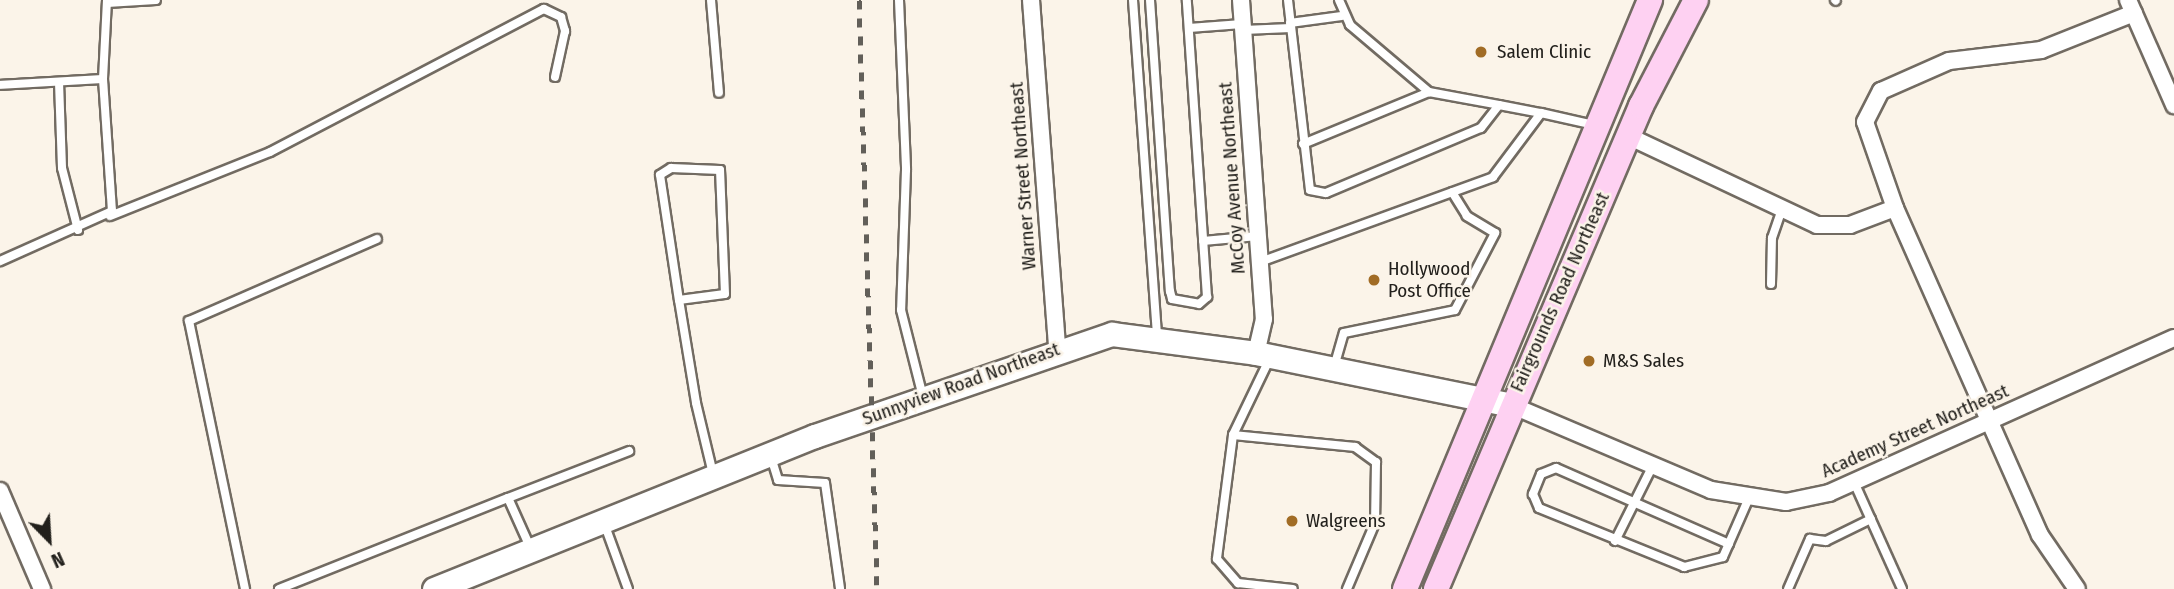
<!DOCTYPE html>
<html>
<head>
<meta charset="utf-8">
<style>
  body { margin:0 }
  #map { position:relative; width:2174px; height:589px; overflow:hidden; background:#fbf4e9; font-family:"Fira Sans Condensed",sans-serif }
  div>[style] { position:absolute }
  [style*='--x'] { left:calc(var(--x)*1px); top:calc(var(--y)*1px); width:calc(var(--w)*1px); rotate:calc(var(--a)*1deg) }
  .roads { filter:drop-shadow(2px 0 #726b62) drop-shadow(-2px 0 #726b62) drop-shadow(0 2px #726b62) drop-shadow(0 -2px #726b62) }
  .lane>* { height:8px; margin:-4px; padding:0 4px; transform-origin:4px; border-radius:4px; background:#fff }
  .street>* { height:16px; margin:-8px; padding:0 8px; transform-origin:8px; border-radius:8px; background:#fff }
  .secondary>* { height:23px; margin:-11.5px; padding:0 11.5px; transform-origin:11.5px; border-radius:11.5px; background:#fff }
  .primary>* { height:24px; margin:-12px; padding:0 12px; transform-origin:12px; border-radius:12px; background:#fed1f2 }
  .rail>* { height:5px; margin-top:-2.5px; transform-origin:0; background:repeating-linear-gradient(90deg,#625f59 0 9px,transparent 0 18px) }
  .dots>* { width:19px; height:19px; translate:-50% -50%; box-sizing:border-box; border:4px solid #fbf4e9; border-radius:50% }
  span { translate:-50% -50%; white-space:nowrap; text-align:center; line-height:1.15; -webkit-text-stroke:5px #fbf4e9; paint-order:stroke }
  .poi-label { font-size:19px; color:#22201c }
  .left { translate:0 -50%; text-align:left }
  .street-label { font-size:19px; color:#22201c }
  .north { position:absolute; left:14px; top:505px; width:70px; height:70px; -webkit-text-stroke:5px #fbf4e9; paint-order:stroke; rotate:156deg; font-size:19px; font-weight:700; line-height:28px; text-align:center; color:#22201c }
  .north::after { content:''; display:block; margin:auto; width:24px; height:32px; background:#22201c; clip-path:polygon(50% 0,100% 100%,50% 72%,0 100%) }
</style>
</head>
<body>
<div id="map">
  <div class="roads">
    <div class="lane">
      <i style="--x:711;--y:0;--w:93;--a:85.1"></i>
      <i style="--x:899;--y:0;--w:170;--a:87.6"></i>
      <i style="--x:906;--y:170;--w:140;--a:92"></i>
      <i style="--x:901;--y:310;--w:90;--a:75.8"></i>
      <i style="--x:1133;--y:0;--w:337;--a:85.9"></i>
      <i style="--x:1150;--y:0;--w:292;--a:86.1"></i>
      <i style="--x:1170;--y:291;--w:8;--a:76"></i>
      <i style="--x:1172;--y:299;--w:27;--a:10"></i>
      <i style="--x:1199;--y:304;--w:11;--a:-41"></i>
      <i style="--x:1207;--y:297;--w:298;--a:-93.9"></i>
      <i style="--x:1288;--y:0;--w:191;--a:83.4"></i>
      <i style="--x:1310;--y:190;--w:16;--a:11"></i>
      <i style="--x:1326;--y:193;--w:168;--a:-22.8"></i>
      <i style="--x:1481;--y:128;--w:29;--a:-52"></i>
      <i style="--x:1499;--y:105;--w:43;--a:10.8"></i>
      <i style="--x:1339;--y:0;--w:27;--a:66"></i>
      <i style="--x:1350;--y:25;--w:104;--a:40.3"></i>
      <i style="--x:1429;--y:92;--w:71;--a:10.5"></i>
      <i style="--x:1835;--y:0;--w:1;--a:45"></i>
      <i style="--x:107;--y:3;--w:49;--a:-3.5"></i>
      <i style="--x:1290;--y:23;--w:52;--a:-7.7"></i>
      <i style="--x:1189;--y:28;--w:53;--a:-4.3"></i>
      <i style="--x:1243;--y:30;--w:48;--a:-2.4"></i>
      <i style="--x:103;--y:79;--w:79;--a:-87.1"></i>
      <i style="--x:59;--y:82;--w:86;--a:88"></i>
      <i style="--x:62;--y:168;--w:64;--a:75.5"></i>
      <i style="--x:0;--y:85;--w:103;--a:-3.3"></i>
      <i style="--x:103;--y:79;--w:132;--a:86.1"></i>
      <i style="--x:112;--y:211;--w:123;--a:155.9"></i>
      <i style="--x:1303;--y:144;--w:136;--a:-22.4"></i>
      <i style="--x:110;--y:216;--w:172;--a:-21.8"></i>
      <i style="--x:270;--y:152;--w:309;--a:-27.6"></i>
      <i style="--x:544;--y:9;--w:19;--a:25"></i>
      <i style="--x:561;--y:17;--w:15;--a:74"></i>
      <i style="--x:565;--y:31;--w:47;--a:102.3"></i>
      <i style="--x:1203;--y:241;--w:55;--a:-5.2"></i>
      <i style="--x:1260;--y:262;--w:248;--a:-20"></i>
      <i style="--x:1493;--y:177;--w:80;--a:-53.1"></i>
      <i style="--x:1541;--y:113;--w:54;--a:12.8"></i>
      <i style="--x:1771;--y:284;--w:46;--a:-88.8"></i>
      <i style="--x:1772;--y:238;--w:31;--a:-71"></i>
      <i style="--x:679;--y:300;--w:46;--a:-7.4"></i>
      <i style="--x:725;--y:294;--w:124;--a:-92.3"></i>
      <i style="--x:720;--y:170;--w:49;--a:-177.7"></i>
      <i style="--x:671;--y:168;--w:13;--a:148"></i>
      <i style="--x:660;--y:175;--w:126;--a:81.4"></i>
      <i style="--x:679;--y:300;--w:104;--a:80.6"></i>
      <i style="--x:696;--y:403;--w:73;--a:76.5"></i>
      <i style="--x:1270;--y:358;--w:85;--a:115.7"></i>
      <i style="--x:1233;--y:435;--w:125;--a:97.4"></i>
      <i style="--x:1217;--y:559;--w:32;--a:49"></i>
      <i style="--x:1238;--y:583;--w:55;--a:6.2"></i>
      <i style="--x:1334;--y:367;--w:35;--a:-74"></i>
      <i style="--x:1344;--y:333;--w:113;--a:-11.7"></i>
      <i style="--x:1455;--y:310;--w:87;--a:-62.5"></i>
      <i style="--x:1495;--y:233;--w:33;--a:-149"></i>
      <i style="--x:1467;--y:216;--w:28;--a:-122"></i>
      <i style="--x:1233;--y:435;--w:123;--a:5.6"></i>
      <i style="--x:1355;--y:447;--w:26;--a:36"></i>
      <i style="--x:1376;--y:462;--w:61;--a:90.9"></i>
      <i style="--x:1375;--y:523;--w:72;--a:113"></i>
      <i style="--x:771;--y:457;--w:24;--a:73"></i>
      <i style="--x:778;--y:480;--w:47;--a:3.7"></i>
      <i style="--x:825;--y:483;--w:107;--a:81.9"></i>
      <i style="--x:1854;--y:482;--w:117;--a:65.8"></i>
      <i style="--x:508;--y:498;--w:130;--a:-21.2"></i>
      <i style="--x:604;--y:523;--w:70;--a:70"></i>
      <i style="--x:1615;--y:541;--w:85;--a:-63.4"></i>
      <i style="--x:1729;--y:544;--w:189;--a:-156.3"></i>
      <i style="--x:1556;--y:468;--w:16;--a:158"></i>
      <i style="--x:1541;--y:474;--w:22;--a:112"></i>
      <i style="--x:1533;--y:494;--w:15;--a:67"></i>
      <i style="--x:1539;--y:508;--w:157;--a:22.1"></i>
      <i style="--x:1684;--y:567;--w:40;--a:-14.4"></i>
      <i style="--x:1723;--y:557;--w:62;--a:-66.3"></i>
      <i style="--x:245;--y:589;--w:274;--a:-101.8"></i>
      <i style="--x:189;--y:321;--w:205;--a:-23.6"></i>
      <i style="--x:279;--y:589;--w:246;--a:-21.7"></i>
      <i style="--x:508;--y:498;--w:54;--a:65.8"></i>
      <i style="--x:1788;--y:589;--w:55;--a:-66.3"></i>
      <i style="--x:1810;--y:539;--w:16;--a:7"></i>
      <i style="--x:1826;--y:541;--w:50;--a:-26.1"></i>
    </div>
    <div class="street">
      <i style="--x:1031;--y:0;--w:350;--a:85.7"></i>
      <i style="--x:1241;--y:0;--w:320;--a:85.9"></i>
      <i style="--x:1264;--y:319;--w:35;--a:103"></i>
      <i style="--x:2128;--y:0;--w:115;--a:66.3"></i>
      <i style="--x:1628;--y:136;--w:209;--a:25.2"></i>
      <i style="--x:1817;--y:225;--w:33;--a:0"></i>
      <i style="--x:1850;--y:225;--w:48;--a:-20.7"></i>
      <i style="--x:1895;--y:208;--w:358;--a:66.1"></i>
      <i style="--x:2040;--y:535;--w:65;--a:55.6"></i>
      <i style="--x:1895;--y:208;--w:91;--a:-109.2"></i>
      <i style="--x:1865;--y:122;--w:35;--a:-63"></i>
      <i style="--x:1881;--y:91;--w:74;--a:-23.8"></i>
      <i style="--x:1949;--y:61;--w:93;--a:-6.8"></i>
      <i style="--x:2041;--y:50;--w:100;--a:-21.7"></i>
      <i style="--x:1511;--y:405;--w:217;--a:23"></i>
      <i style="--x:1711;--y:490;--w:76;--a:9.1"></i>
      <i style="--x:1786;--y:502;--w:44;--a:-11.8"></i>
      <i style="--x:1829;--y:493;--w:378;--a:-24.2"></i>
      <i style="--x:0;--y:491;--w:107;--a:66.8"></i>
    </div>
    <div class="secondary">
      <i style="--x:434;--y:589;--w:411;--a:-21.9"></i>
      <i style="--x:815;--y:436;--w:314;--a:-19"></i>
      <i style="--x:1112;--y:334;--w:145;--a:7.5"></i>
      <i style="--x:1256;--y:353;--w:260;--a:11.5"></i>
    </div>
    <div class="primary">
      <i style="--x:1405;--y:589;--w:638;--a:-67.41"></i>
      <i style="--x:1436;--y:589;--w:525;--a:-67"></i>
      <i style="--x:1641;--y:106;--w:119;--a:-62.6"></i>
    </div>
  </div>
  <div class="rail">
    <i style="--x:859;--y:0;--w:589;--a:88.25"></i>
  </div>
  <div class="dots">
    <i style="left:1481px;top:52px;background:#a16c25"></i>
    <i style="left:1374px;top:280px;background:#a16c25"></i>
    <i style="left:1589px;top:361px;background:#a16c25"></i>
    <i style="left:1292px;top:521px;background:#a16c25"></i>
  </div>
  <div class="poi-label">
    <span class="left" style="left:1497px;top:52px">Salem Clinic</span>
    <span class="left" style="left:1388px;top:280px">Hollywood<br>Post Office</span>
    <span class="left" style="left:1603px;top:361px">M&amp;S Sales</span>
    <span class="left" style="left:1306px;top:521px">Walgreens</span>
  </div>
  <div class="street-label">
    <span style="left:1023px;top:176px;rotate:-94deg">Warner Street Northeast</span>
    <span style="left:1232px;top:178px;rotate:-94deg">McCoy Avenue Northeast</span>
    <span style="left:1560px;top:292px;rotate:-66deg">Fairgrounds Road Northeast</span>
    <span style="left:961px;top:384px;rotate:-20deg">Sunnyview Road Northeast</span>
    <span style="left:1915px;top:431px;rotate:-24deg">Academy Street Northeast</span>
  </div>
  <div class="north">N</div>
</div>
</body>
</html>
